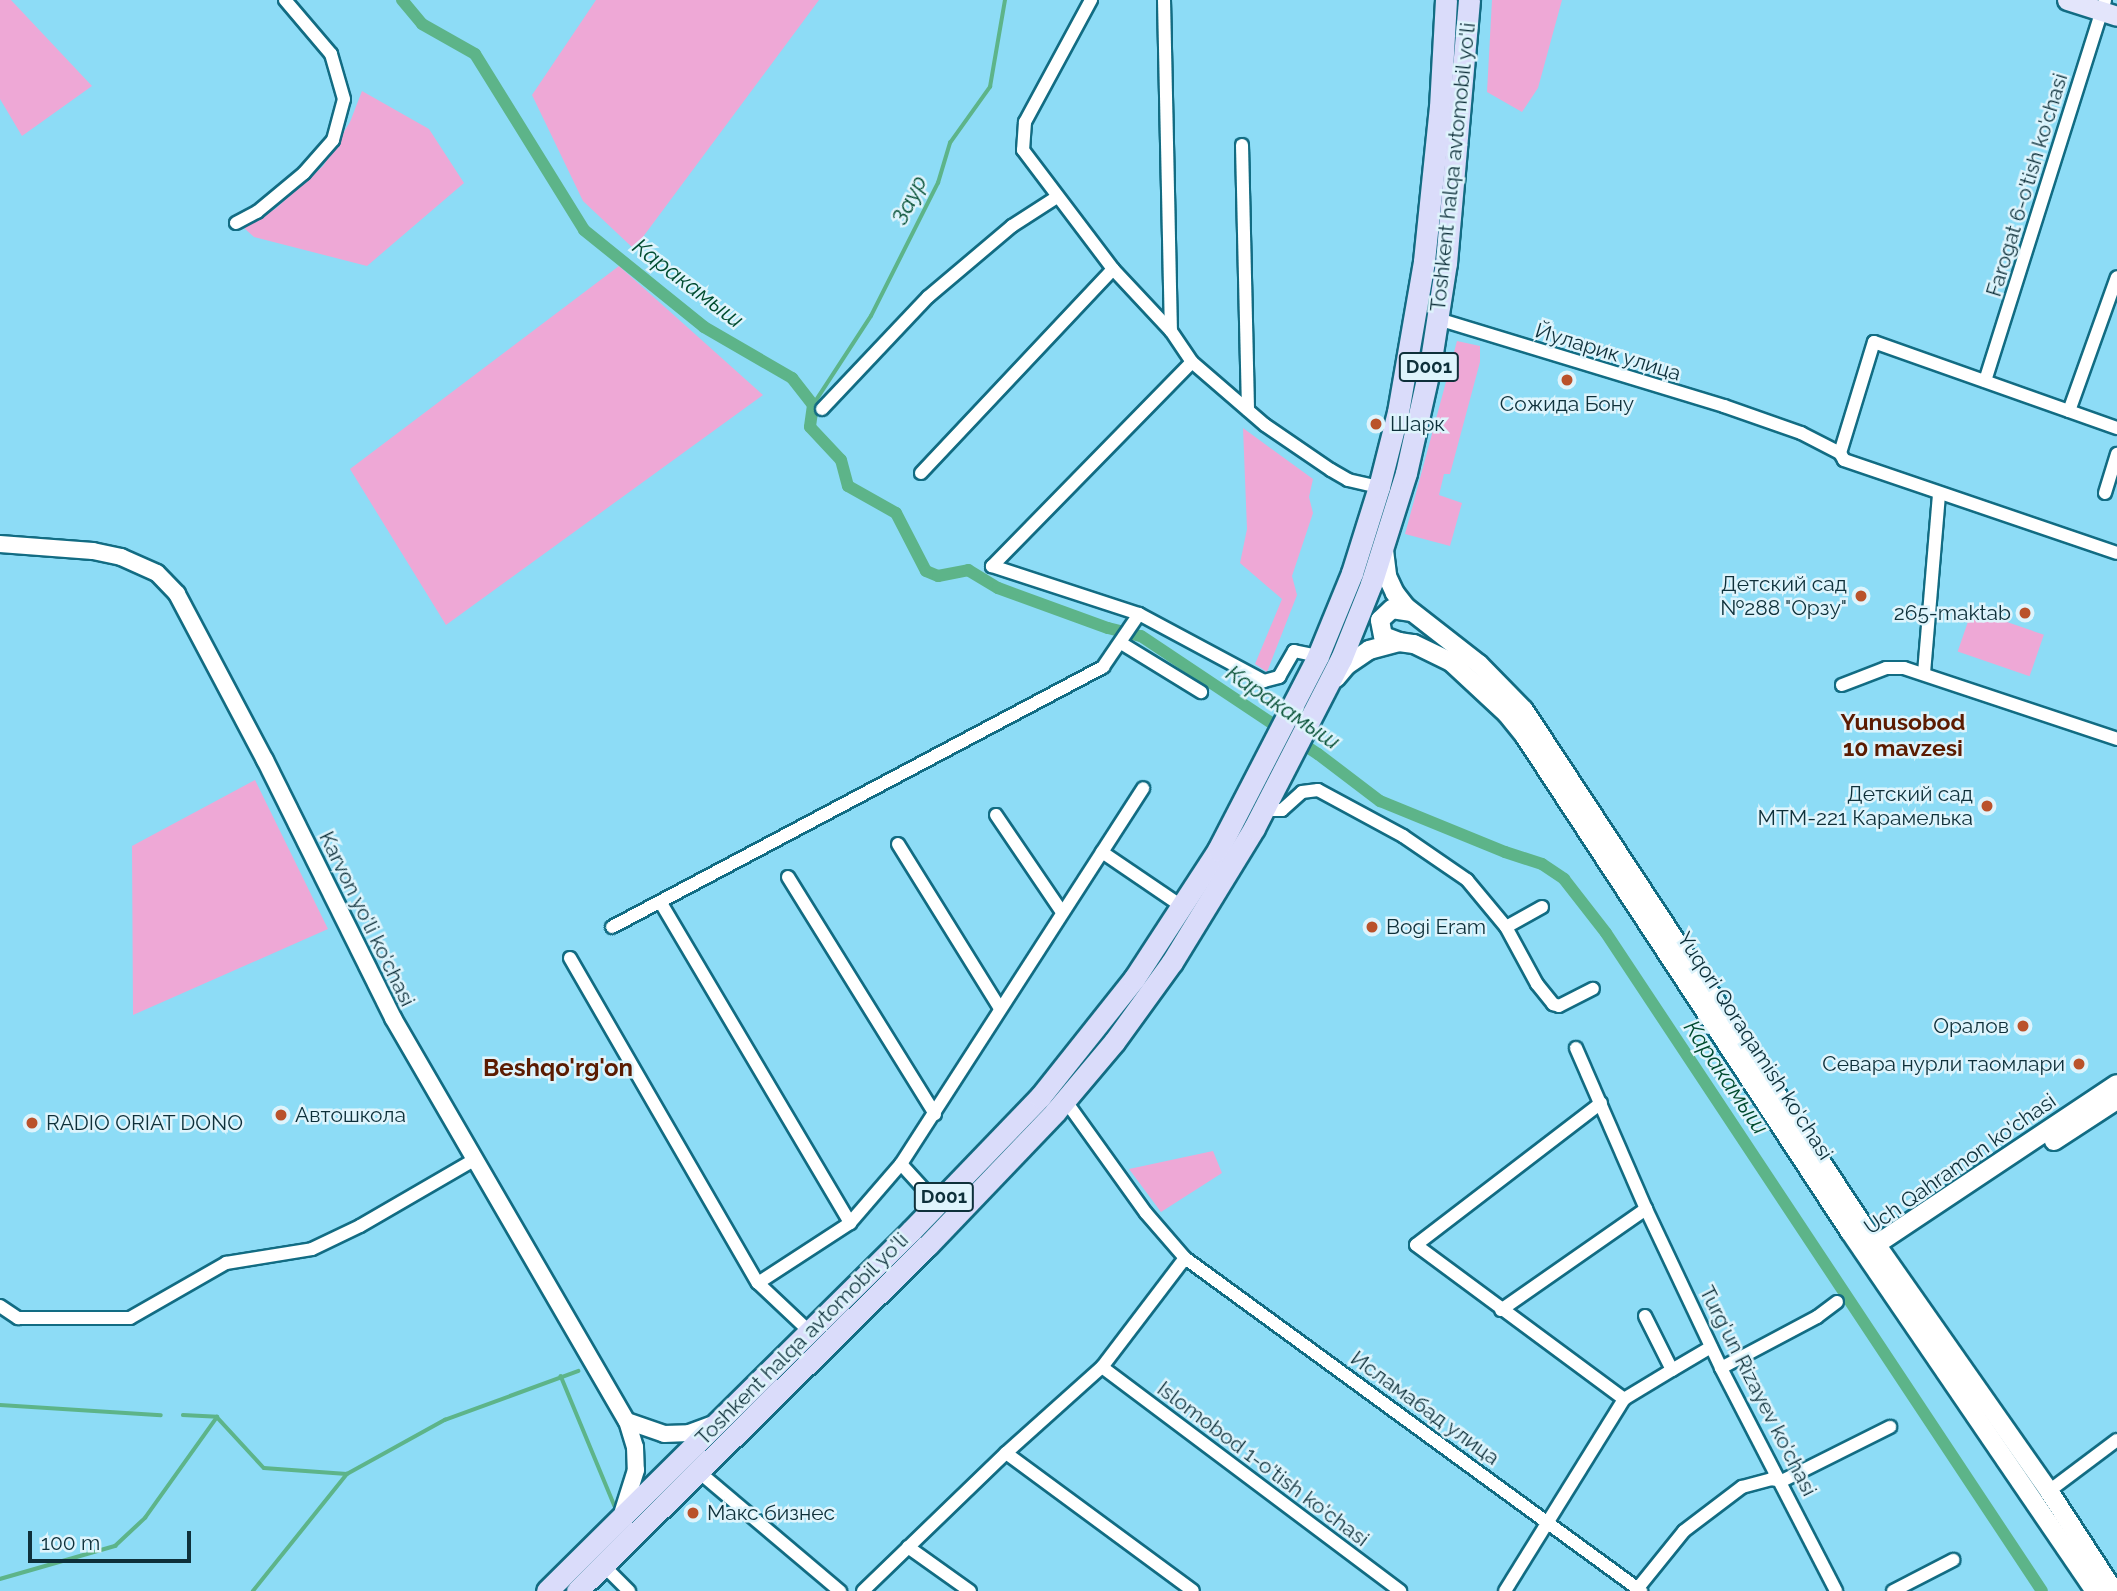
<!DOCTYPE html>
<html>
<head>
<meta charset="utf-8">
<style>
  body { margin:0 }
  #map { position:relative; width:2117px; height:1591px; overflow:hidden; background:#8ddcf6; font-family:Raleway,sans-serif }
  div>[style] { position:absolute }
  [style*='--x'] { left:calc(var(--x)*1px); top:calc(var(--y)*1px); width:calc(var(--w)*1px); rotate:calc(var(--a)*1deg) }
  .green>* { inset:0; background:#eea8d6; transform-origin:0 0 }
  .stream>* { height:3.5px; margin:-1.75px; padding:0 1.75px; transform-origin:1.75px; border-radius:1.75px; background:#5db489 }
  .canal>* { height:12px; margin:-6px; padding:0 6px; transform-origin:6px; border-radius:6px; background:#5db489 }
  .roads { filter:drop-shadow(2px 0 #126c83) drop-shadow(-2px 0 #126c83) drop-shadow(0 2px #126c83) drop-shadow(0 -2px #126c83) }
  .minor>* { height:12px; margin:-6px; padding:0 6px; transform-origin:6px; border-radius:6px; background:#fff }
  .tertiary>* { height:16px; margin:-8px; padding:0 8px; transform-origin:8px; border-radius:8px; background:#fff }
  .secondary>* { height:18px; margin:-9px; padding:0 9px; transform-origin:9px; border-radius:9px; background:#fff }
  .primary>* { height:19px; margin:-9.5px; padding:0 9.5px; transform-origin:9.5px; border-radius:9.5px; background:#e3e5fb }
  .trunk>* { height:21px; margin:-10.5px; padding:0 10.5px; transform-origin:10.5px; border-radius:10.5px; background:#dadcfa }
  .dots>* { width:19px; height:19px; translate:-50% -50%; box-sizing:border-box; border:4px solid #def4fc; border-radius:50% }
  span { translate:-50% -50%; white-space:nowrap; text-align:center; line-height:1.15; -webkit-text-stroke:5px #def4fc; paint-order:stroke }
  .shield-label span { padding:2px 5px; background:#def4fc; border:2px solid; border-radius:5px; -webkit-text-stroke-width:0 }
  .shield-label { font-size:19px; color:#0e303a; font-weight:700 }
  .street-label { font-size:21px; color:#0e303a }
  .poi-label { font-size:21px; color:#0e303a }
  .left { translate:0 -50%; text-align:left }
  .right { translate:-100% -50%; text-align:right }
  .water-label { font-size:23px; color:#014c30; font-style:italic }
  .neighbourhood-label { font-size:23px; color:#5b1b01; font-weight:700 }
  .quarter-label { font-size:24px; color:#5b1b01; font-weight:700 }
  .scale { position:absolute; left:28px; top:1531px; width:163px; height:32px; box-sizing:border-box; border:4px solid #0e303a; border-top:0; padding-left:9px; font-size:21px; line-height:24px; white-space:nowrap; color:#0e303a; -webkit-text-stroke:5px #def4fc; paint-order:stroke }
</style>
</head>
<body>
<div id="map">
  <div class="green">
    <i style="clip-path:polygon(0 0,11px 0,92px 86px,22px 136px,0 99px)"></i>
    <i style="clip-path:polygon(596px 0,819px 0,634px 249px,583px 201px,532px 95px)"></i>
    <i style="clip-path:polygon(1492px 0,1562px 0,1538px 88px,1522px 112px,1487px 92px)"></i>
    <i style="clip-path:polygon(362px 91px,429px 129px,464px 183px,367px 266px,254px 237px,243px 227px,275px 209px,323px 166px,350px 122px)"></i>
    <i style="clip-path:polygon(619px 266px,763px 395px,446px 625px,350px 469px)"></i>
    <i style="clip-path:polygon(1457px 341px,1480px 346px,1480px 362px,1450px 474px,1444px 474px,1439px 495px,1462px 503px,1450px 546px,1405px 534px)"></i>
    <i style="clip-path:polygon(1243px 428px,1313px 479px,1309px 497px,1313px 513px,1292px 576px,1297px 595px,1267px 672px,1255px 664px,1282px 599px,1240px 563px,1247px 529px)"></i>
    <i style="left:1972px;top:610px;width:76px;height:44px;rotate:19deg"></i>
    <i style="clip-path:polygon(255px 780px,328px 929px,133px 1015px,132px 846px)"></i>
    <i style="clip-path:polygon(1213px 1151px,1222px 1173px,1161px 1212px,1129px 1169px)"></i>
  </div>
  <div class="stream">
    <i style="--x:813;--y:405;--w:106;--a:-56.9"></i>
    <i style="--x:871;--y:316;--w:149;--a:-63.3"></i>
    <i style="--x:938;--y:183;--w:42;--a:-73.3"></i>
    <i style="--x:950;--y:143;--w:69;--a:-54.5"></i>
    <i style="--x:990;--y:87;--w:88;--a:-80.2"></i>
    <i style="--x:561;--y:1376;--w:144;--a:67.5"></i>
    <i style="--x:0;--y:1405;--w:161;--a:3.6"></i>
    <i style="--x:183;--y:1415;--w:34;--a:3"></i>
    <i style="--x:217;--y:1417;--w:69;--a:47.3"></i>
    <i style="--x:264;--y:1468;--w:83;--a:4.1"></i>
    <i style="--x:0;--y:1579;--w:120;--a:-16"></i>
    <i style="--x:115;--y:1546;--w:41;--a:-43"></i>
    <i style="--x:145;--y:1518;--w:124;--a:-54.5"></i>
    <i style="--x:253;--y:1591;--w:150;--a:-51.2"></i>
    <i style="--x:347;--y:1474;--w:112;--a:-28.9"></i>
    <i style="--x:445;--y:1420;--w:142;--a:-20.2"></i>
  </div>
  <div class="canal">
    <i style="--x:402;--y:0;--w:31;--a:50"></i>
    <i style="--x:422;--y:24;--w:61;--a:29.5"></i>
    <i style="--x:475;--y:54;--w:207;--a:58.2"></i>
    <i style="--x:584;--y:230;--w:154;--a:38.9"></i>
    <i style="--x:704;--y:327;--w:102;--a:30.1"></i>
    <i style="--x:792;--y:378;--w:34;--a:52"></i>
    <i style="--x:813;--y:405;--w:22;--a:98"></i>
    <i style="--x:810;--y:427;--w:45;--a:46.8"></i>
    <i style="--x:841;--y:460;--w:27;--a:75"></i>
    <i style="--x:848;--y:486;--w:55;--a:29.4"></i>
    <i style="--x:896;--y:513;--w:65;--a:62.7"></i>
    <i style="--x:926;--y:571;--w:13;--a:23"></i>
    <i style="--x:938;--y:576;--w:31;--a:-11"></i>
    <i style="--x:968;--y:570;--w:35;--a:31"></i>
    <i style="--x:998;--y:588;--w:117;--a:20"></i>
    <i style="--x:1108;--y:628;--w:34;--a:14"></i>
    <i style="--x:1141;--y:636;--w:213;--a:33.7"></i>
    <i style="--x:1318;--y:754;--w:78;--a:37.2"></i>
    <i style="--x:1380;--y:801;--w:135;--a:22.2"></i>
    <i style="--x:1505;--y:852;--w:39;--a:18"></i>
    <i style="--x:1542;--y:864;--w:27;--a:34"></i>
    <i style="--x:1564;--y:879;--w:68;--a:52.1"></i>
    <i style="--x:1606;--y:933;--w:789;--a:56.47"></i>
  </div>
  <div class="roads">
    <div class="minor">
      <i style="--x:1091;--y:0;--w:139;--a:118.4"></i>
      <i style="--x:1025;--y:122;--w:28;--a:94"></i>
      <i style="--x:1023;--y:150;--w:149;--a:52.9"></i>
      <i style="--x:1113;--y:269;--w:85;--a:46.9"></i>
      <i style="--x:1171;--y:331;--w:37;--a:56"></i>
      <i style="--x:1192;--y:362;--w:96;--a:40.8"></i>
      <i style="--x:1265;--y:425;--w:80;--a:34.3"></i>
      <i style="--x:1331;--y:470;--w:20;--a:30"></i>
      <i style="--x:1348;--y:480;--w:32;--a:13"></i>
      <i style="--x:1164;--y:0;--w:331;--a:88.8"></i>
      <i style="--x:1242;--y:145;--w:265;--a:88.7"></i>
      <i style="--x:236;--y:223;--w:24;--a:-28"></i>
      <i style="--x:257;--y:212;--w:61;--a:-39.7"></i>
      <i style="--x:304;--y:173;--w:44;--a:-48.7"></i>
      <i style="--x:333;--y:140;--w:42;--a:-75"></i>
      <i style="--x:344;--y:99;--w:47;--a:-106.1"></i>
      <i style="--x:331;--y:54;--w:71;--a:-130.4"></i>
      <i style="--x:1438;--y:319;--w:299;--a:16.9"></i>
      <i style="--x:1724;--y:406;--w:82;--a:19.3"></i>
      <i style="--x:1801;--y:433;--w:44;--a:27.1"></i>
      <i style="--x:1840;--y:453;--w:116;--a:-73"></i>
      <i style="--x:1874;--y:342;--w:258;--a:19.5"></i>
      <i style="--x:1192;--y:362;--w:286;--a:134.4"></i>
      <i style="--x:992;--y:566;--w:155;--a:18.1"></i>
      <i style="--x:1139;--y:614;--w:142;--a:28.2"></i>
      <i style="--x:1264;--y:681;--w:16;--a:-15"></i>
      <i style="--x:1279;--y:677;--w:30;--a:-60"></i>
      <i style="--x:1294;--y:651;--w:25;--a:12"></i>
      <i style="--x:1985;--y:381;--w:399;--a:-72.5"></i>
      <i style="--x:822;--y:409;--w:154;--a:-46.6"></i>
      <i style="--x:928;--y:297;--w:110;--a:-40.2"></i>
      <i style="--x:1012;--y:226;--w:54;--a:-32.8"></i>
      <i style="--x:2069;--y:411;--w:142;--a:-70.3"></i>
      <i style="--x:1840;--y:453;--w:8;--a:60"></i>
      <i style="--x:1844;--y:460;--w:288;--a:18.8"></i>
      <i style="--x:921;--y:473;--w:280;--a:-46.7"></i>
      <i style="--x:2105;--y:493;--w:41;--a:-72.9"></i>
      <i style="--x:1121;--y:643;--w:94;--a:31.5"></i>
      <i style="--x:1924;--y:673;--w:180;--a:-85.2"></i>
      <i style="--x:1842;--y:685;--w:47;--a:-21.1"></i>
      <i style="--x:1886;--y:668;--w:18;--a:0"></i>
      <i style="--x:1904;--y:668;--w:225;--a:18.4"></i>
      <i style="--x:1264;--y:810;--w:18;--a:0"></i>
      <i style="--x:1282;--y:810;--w:27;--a:-42"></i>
      <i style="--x:1302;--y:792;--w:16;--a:-7"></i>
      <i style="--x:1318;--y:790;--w:97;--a:28.4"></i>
      <i style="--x:1403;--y:836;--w:78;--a:34.5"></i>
      <i style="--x:1467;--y:880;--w:61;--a:50.3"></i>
      <i style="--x:996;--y:815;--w:117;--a:55.8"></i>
      <i style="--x:898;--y:844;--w:192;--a:58.2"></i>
      <i style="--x:1102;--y:852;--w:98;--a:34.2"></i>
      <i style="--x:788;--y:877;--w:279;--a:58.2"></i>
      <i style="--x:661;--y:903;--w:372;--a:59.4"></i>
      <i style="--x:1542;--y:907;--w:41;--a:150.9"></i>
      <i style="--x:1506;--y:927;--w:65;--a:61.5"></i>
      <i style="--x:1537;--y:984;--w:26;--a:51"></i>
      <i style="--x:1553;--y:1004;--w:6;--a:18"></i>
      <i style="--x:1559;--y:1006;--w:38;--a:-27"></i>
      <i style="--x:612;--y:927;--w:556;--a:-27.9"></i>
      <i style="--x:1103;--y:667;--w:64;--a:-55.8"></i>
      <i style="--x:570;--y:958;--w:375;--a:60"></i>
      <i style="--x:758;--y:1283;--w:70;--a:43.3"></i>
      <i style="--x:1576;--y:1048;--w:176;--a:66.5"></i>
      <i style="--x:1646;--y:1209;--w:176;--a:64.7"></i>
      <i style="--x:1721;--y:1368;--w:251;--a:62.7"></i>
      <i style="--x:1065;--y:1100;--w:139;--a:54.4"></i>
      <i style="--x:1146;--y:1213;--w:60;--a:49.1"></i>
      <i style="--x:1185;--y:1258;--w:565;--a:36.14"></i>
      <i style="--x:1601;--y:1103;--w:233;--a:142.5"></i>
      <i style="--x:1416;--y:1245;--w:259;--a:36.5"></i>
      <i style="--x:901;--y:1164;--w:47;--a:47.6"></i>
      <i style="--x:758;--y:1283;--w:110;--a:-33.1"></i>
      <i style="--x:850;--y:1223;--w:78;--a:-49.2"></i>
      <i style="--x:901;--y:1164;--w:447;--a:-57.2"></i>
      <i style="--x:0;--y:1306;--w:22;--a:34"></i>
      <i style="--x:18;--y:1318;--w:112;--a:0"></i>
      <i style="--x:130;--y:1318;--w:111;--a:-29.8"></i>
      <i style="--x:226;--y:1263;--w:87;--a:-9.2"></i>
      <i style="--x:312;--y:1249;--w:53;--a:-25.6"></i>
      <i style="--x:360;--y:1226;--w:132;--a:-30.1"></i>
      <i style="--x:1501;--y:1310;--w:177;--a:-34.9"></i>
      <i style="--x:1645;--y:1316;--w:60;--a:63.4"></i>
      <i style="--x:1672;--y:1370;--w:45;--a:-30.5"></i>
      <i style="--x:1102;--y:1367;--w:373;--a:36.9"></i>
      <i style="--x:1721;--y:1368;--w:109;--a:-28"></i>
      <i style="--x:1817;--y:1317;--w:25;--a:-37"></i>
      <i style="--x:1006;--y:1453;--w:232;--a:36.4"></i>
      <i style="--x:699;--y:1472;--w:185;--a:40.2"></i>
      <i style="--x:2049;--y:1491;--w:85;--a:-36.9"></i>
      <i style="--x:908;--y:1547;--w:76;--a:35.4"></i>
      <i style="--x:603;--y:1565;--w:37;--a:45"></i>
      <i style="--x:1638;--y:1588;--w:73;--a:-51.1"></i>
      <i style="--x:1684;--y:1531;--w:73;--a:-37.2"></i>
      <i style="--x:1742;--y:1487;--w:30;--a:-15"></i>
      <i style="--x:1771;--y:1479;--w:11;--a:10"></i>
      <i style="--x:1782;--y:1481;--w:121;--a:-26.6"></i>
      <i style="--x:863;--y:1591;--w:199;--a:-44"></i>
      <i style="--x:1006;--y:1453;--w:129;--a:-41.9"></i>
      <i style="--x:1102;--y:1367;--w:137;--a:-52.7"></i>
      <i style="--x:1505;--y:1591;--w:226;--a:-58.2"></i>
      <i style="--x:1624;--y:1399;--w:56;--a:-31.1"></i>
      <i style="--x:1893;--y:1591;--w:68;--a:-27.3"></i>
    </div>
    <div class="tertiary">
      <i style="--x:0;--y:544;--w:93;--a:4.3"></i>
      <i style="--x:93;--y:551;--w:29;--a:12"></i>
      <i style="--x:121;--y:557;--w:39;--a:24"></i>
      <i style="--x:157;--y:573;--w:29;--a:46"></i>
      <i style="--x:177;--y:594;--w:188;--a:62.1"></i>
      <i style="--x:265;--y:760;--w:288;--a:63.6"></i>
      <i style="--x:393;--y:1018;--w:466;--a:59.9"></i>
      <i style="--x:627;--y:1421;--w:27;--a:73"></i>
      <i style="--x:635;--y:1447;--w:23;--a:88"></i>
      <i style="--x:636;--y:1470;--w:43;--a:107.6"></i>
      <i style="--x:627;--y:1421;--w:39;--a:19"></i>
      <i style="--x:664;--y:1434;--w:25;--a:-2"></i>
      <i style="--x:689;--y:1433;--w:23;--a:-20"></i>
    </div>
    <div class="secondary">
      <i style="--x:1384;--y:550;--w:26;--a:83"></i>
      <i style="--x:1387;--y:576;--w:19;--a:65"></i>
      <i style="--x:1395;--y:593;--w:18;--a:52"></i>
      <i style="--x:1406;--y:607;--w:93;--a:38"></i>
      <i style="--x:1479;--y:664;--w:64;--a:45.6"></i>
      <i style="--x:1524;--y:710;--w:615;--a:56.67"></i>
      <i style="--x:1862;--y:1224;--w:326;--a:55"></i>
      <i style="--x:2049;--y:1491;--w:119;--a:57"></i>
      <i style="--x:1399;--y:642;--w:17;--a:-159"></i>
      <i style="--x:1383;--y:636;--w:16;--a:-101"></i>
      <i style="--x:1380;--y:620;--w:16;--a:-43"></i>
      <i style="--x:1392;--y:609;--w:20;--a:9"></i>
      <i style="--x:1336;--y:678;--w:17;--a:-50"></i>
      <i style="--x:1347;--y:665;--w:27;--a:-34"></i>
      <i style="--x:1369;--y:650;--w:31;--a:-15"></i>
      <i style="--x:1399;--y:642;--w:15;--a:8"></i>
      <i style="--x:1414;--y:644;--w:41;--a:25.9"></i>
      <i style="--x:1451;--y:662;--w:76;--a:42.9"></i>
      <i style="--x:1507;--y:714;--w:27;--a:51"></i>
      <i style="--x:1524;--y:735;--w:594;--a:56.74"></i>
      <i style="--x:1850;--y:1232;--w:435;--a:55.7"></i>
      <i style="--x:2054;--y:1141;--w:75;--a:-33.1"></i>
      <i style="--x:1871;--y:1252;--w:10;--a:-53"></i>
      <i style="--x:1877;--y:1244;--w:288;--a:-33.7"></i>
    </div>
    <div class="primary">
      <i style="--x:2067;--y:0;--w:52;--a:17.7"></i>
    </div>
    <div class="trunk">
      <i style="--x:547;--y:1591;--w:513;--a:-44.68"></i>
      <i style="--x:912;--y:1230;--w:185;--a:-46.1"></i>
      <i style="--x:1040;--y:1097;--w:151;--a:-51.5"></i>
      <i style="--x:1134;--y:979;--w:154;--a:-56.9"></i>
      <i style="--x:1218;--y:850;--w:218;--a:-62.7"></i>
      <i style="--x:1318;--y:656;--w:90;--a:-67.7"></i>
      <i style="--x:1352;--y:573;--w:90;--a:-72.6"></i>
      <i style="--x:1379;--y:487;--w:77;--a:-75.8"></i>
      <i style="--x:1398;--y:412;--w:153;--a:-80.2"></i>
      <i style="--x:1424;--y:261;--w:155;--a:-84.1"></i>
      <i style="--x:1440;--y:107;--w:107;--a:-86.8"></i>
      <i style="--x:577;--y:1591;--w:493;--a:-44.6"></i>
      <i style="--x:928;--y:1245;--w:184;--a:-46.3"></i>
      <i style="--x:1055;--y:1112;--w:92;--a:-49.9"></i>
      <i style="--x:1114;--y:1042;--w:99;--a:-54.1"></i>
      <i style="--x:1172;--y:962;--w:157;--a:-58.5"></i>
      <i style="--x:1254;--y:828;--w:190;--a:-62.8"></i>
      <i style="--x:1341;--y:659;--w:81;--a:-68.2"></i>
      <i style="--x:1371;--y:584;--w:116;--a:-72.5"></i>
      <i style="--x:1406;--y:473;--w:110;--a:-77.4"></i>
      <i style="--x:1430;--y:366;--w:104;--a:-81.2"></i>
      <i style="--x:1446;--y:263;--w:264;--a:-85"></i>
    </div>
  </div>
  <div class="dots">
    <i style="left:1567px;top:380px;background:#ba522b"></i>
    <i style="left:1376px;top:424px;background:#ba522b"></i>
    <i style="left:1861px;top:596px;background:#ba522b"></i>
    <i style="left:2025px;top:613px;background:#ba522b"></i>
    <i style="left:1987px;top:806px;background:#ba522b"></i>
    <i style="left:1372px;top:927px;background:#ba522b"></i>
    <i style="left:2023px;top:1026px;background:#ba522b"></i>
    <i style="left:2079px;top:1064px;background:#ba522b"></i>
    <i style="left:281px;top:1115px;background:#ba522b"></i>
    <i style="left:32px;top:1123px;background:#ba522b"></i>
    <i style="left:693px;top:1513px;background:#ba522b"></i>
  </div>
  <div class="shield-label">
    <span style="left:1429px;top:367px">D001</span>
    <span style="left:944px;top:1197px">D001</span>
  </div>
  <div class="street-label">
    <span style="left:1453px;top:167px;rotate:-84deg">Toshkent halqa avtomobil yo'li</span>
    <span style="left:2027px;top:185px;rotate:-73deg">Farogat 6-o'tish ko'chasi</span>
    <span style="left:1608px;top:352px;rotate:17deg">Йуларик улица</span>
    <span style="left:367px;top:919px;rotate:64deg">Karvon yo‘li ko'chasi</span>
    <span style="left:1755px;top:1046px;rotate:57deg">Yuqori Qoraqamish ko'chasi</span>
    <span style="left:1960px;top:1164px;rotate:-35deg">Uch Qahramon ko'chasi</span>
    <span style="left:802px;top:1339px;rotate:-45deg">Toshkent halqa avtomobil yo'li</span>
    <span style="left:1758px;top:1391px;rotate:63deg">Turg'un Rizayev ko'chasi</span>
    <span style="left:1425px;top:1408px;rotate:36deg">Исламабад улица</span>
    <span style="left:1263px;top:1464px;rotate:37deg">Islomobod 1-o'tish ko'chasi</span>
  </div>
  <div class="poi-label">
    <span style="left:1567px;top:404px">Сожида Бону</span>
    <span class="left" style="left:1390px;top:424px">Шарк</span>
    <span class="right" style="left:1847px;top:596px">Детский сад<br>№288 "Орзу"</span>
    <span class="right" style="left:2011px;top:613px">265-maktab</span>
    <span class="right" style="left:1973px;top:806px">Детский сад<br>МТМ-221 Карамелька</span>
    <span class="left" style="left:1386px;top:927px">Bogi Eram</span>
    <span class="right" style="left:2009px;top:1026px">Оралов</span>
    <span class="right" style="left:2065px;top:1064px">Севара нурли таомлари</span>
    <span class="left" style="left:295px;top:1115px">Автошкола</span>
    <span class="left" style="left:46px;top:1123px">RADIO ORIAT DONO</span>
    <span class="left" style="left:707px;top:1513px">Макс бизнес</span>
  </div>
  <div class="water-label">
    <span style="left:909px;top:200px;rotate:-64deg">Заур</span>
    <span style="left:688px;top:283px;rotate:37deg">Каракамыш</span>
    <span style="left:1283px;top:707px;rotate:34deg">Каракамыш</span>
    <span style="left:1726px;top:1077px;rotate:56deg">Каракамыш</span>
  </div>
  <div class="neighbourhood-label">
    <span style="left:1903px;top:735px">Yunusobod<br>10 mavzesi</span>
  </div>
  <div class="quarter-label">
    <span style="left:558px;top:1068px">Beshqo'rg'on</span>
  </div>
  <div class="scale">100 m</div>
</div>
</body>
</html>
